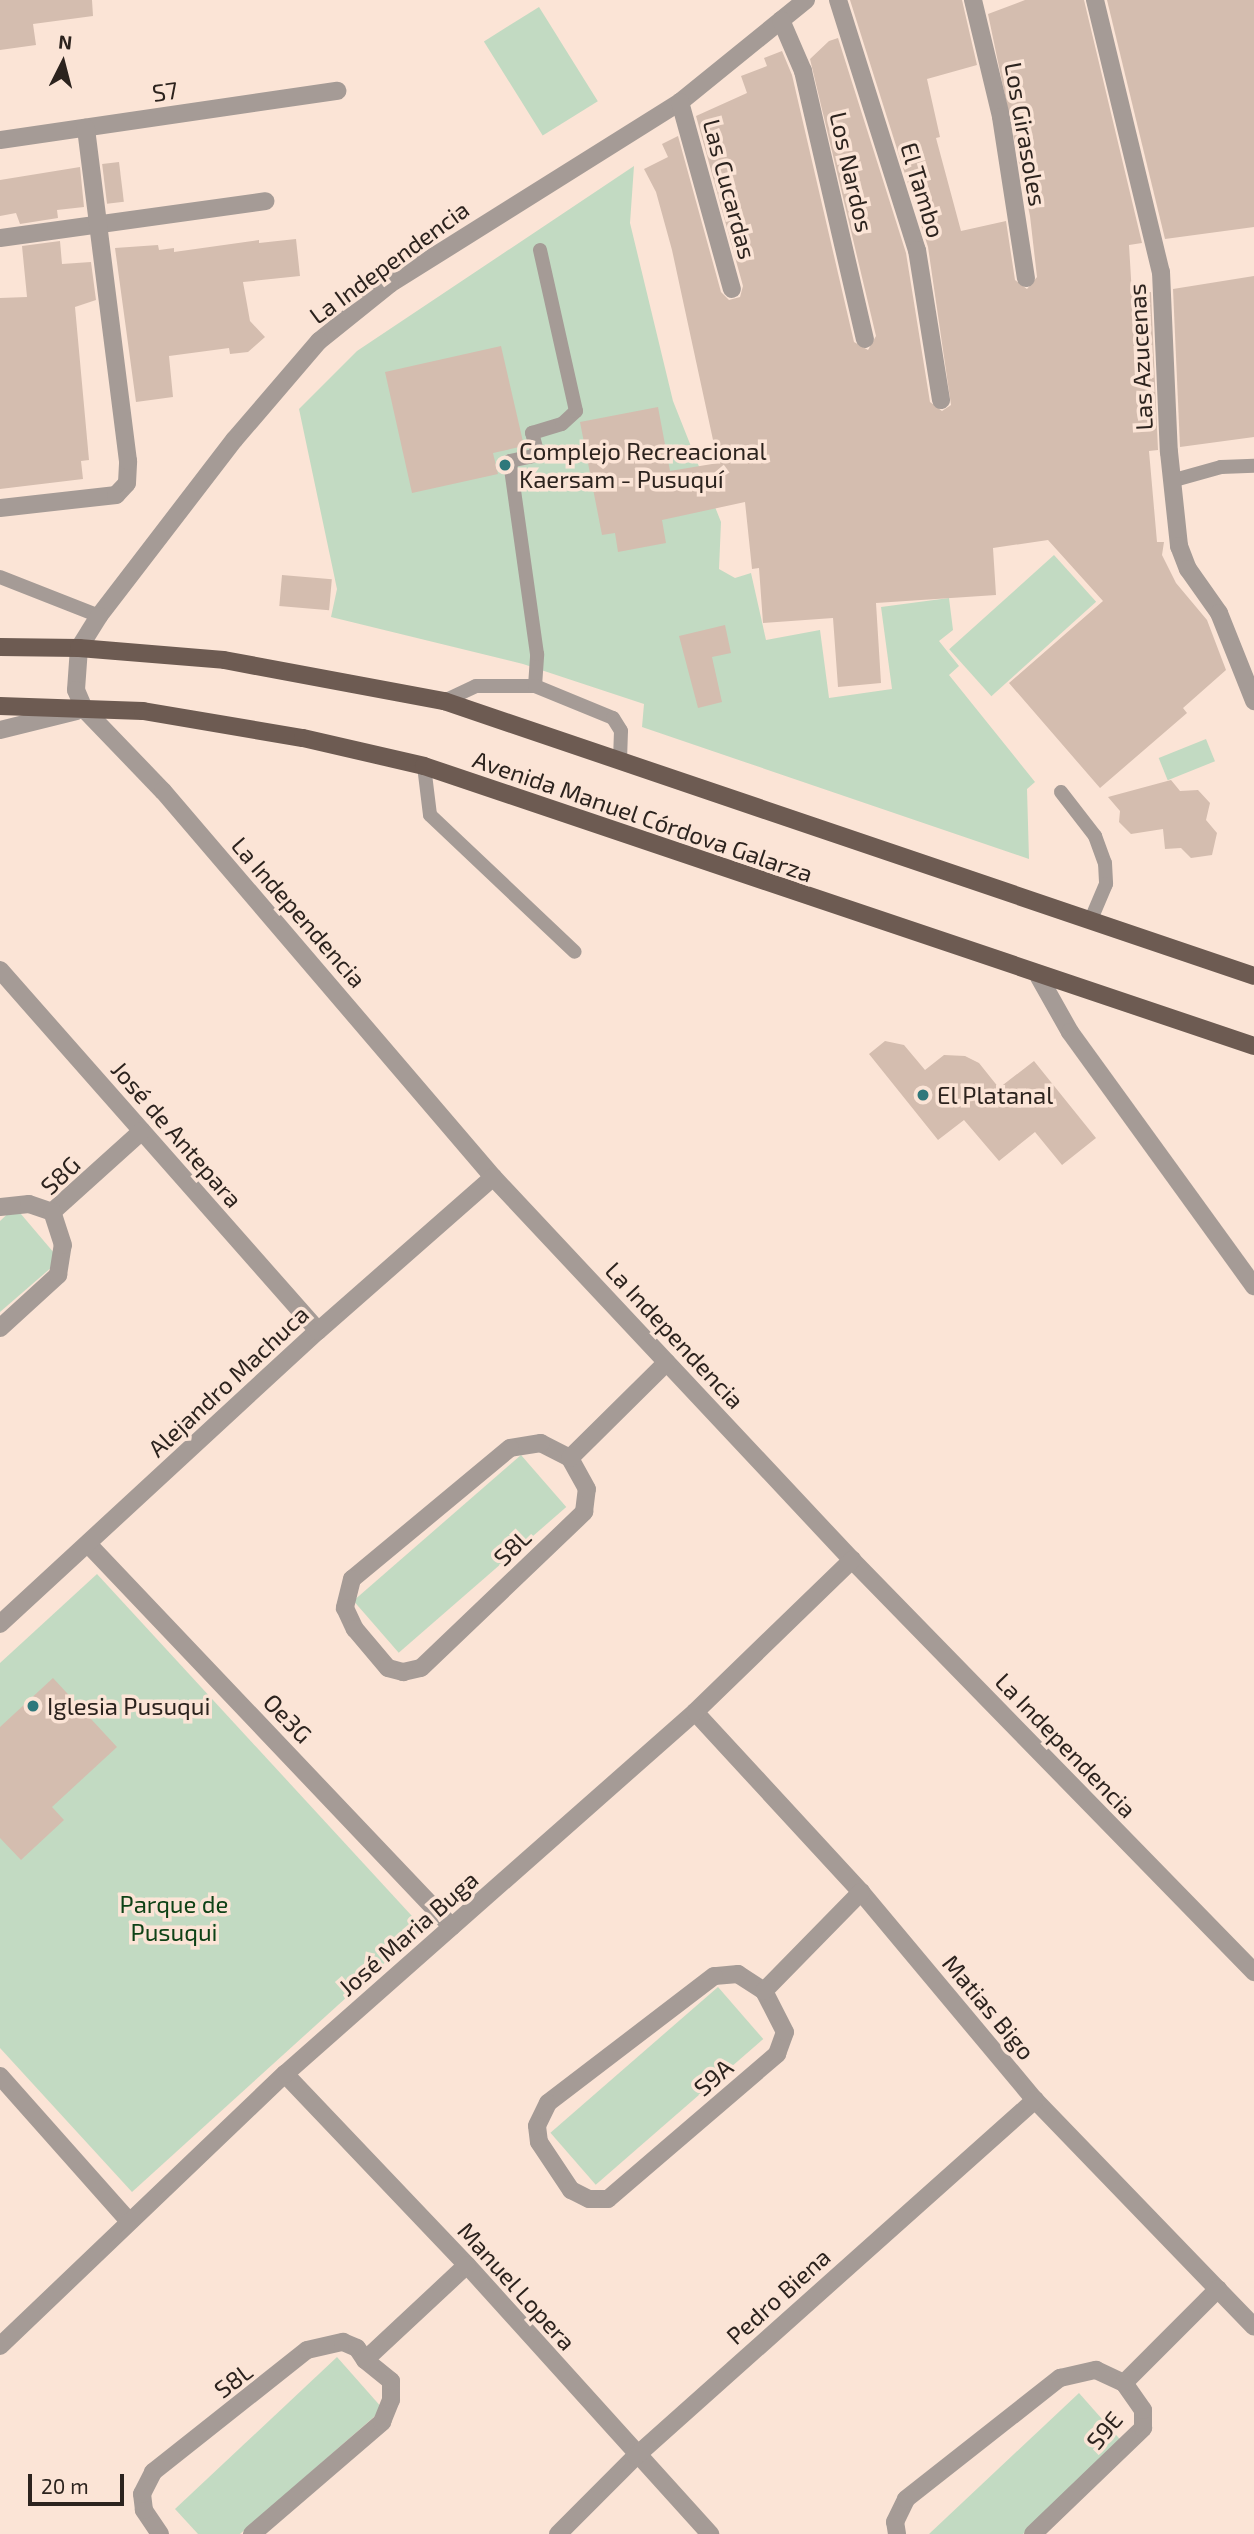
<!DOCTYPE html>
<html>
<head>
<meta charset="utf-8">
<style>
  body { margin:0 }
  #map { position:relative; width:1254px; height:2534px; overflow:hidden; background:#fbe4d6; font-family:"Exo 2",sans-serif }
  div>[style] { position:absolute }
  [style*='--x'] { left:calc(var(--x)*1px); top:calc(var(--y)*1px); width:calc(var(--w)*1px); rotate:calc(var(--a)*1deg) }
  .green>* { inset:0; background:#c2dac2; transform-origin:0 0 }
  .building>* { inset:0; background:#d4bdaf; transform-origin:0 0 }
  .lane>* { height:14px; margin:-7px; padding:0 7px; transform-origin:7px; border-radius:7px; background:#a59b96 }
  .street>* { height:18px; margin:-9px; padding:0 9px; transform-origin:9px; border-radius:9px; background:#a59b96 }
  .primary>* { height:18px; margin:-9px; padding:0 9px; transform-origin:9px; border-radius:9px; background:#6d5b52 }
  .dots>* { width:19px; height:19px; translate:-50% -50%; box-sizing:border-box; border:4px solid #fbe4d6; border-radius:50% }
  span { translate:-50% -50%; white-space:nowrap; text-align:center; line-height:1.15; -webkit-text-stroke:7px #fbe4d6; paint-order:stroke }
  .street-label { font-size:24px; color:#2c231e }
  .poi-label { font-size:24px; color:#2c231e }
  .left { translate:0 -50%; text-align:left }
  .park-label { font-size:24px; color:#0e4216 }
  .north { position:absolute; left:28px; top:28px; width:70px; height:70px; -webkit-text-stroke:5px #fbe4d6; paint-order:stroke; rotate:6deg; font-size:19px; font-weight:700; line-height:28px; text-align:center; color:#2c231e }
  .north::after { content:''; display:block; margin:auto; width:24px; height:32px; background:#2c231e; clip-path:polygon(50% 0,100% 100%,50% 72%,0 100%) }
  .scale { position:absolute; left:28px; top:2474px; width:96px; height:32px; box-sizing:border-box; border:4px solid #2c231e; border-top:0; padding-left:9px; font-size:21px; line-height:24px; white-space:nowrap; color:#2c231e; -webkit-text-stroke:5px #fbe4d6; paint-order:stroke }
</style>
</head>
<body>
<div id="map">
  <div class="green">
    <i style="left:539px;top:7px;width:111px;height:65px;rotate:58deg"></i>
    <i style="clip-path:polygon(634px 166px,630px 223px,673px 401px,721px 522px,719px 569px,735px 578px,751px 573px,766px 640px,820px 630px,829px 698px,892px 689px,881px 607px,949px 598px,953px 630px,939px 641px,959px 666px,949px 675px,1035px 782px,1027px 789px,1029px 859px,642px 727px,644px 704px,523px 664px,331px 617px,337px 589px,299px 409px,357px 351px)"></i>
    <i style="left:1054px;top:555px;width:63px;height:141px;rotate:48deg"></i>
    <i style="left:1206px;top:739px;width:24px;height:51px;rotate:68deg"></i>
    <i style="clip-path:polygon(15px 1207px,60px 1260px,0 1312px,0 1221px)"></i>
    <i style="left:521px;top:1455px;width:69px;height:222px;rotate:49deg"></i>
    <i style="clip-path:polygon(97px 1574px,423px 1928px,132px 2192px,0 2048px,0 1663px)"></i>
    <i style="left:718px;top:1987px;width:69px;height:222px;rotate:49deg"></i>
    <i style="clip-path:polygon(337px 2357px,383px 2409px,240px 2534px,198px 2534px,175px 2509px)"></i>
    <i style="clip-path:polygon(1079px 2393px,1125px 2445px,1023px 2534px,929px 2534px)"></i>
  </div>
  <div class="building">
    <i style="clip-path:polygon(0 0,92px 0,93px 16px,33px 24px,36px 45px,0 50px)"></i>
    <i style="clip-path:polygon(850px 0,962px 0,977px 65px,927px 79px,940px 137px,936px 138px,961px 231px,1006px 221px,1015px 280px,1027px 289px,1037px 277px,1030px 216px,988px 14px,1025px 0,1084px 0,1142px 243px,1129px 245px,1132px 295px,1151px 292px,1158px 450px,1149px 451px,1157px 542px,1164px 542px,1162px 555px,1176px 583px,1207px 620px,1226px 670px,1183px 708px,1187px 713px,1100px 788px,1009px 683px,1103px 601px,1048px 540px,993px 548px,996px 595px,876px 603px,881px 683px,838px 687px,833px 618px,763px 623px,759px 568px,752px 569px,745px 502px,662px 520px,666px 543px,618px 552px,615px 533px,602px 535px,580px 422px,658px 407px,670px 471px,718px 463px,672px 250px,656px 192px,644px 169px,668px 157px,662px 144px,678px 136px,721px 292px,729px 300px,740px 297px,743px 286px,696px 116px,747px 93px,741px 76px,767px 66px,764px 58px,782px 51px,792px 75px,854px 342px,868px 350px,876px 336px,810px 59px,829px 41px,838px 38px,906px 253px,930px 402px,942px 411px,951px 405px,928px 247px)"></i>
    <i style="clip-path:polygon(1107px 0,1254px 0,1254px 227px,1165px 239px)"></i>
    <i style="left:119px;top:162px;width:40px;height:17px;rotate:83deg"></i>
    <i style="clip-path:polygon(80px 167px,84px 207px,57px 210px,58px 218px,20px 224px,16px 213px,0 216px,0 180px)"></i>
    <i style="clip-path:polygon(296px 239px,300px 276px,243px 282px,250px 321px,265px 337px,248px 352px,230px 354px,229px 348px,169px 356px,173px 397px,136px 402px,115px 248px,158px 245px,159px 250px,174px 248px,174px 252px,259px 240px,259px 243px)"></i>
    <i style="clip-path:polygon(60px 241px,62px 264px,91px 262px,96px 300px,75px 307px,89px 460px,81px 461px,83px 479px,0 489px,0 298px,27px 297px,22px 246px)"></i>
    <i style="clip-path:polygon(1254px 276px,1254px 437px,1180px 447px,1173px 289px)"></i>
    <i style="clip-path:polygon(501px 346px,524px 446px,493px 453px,498px 474px,412px 493px,385px 372px)"></i>
    <i style="left:282px;top:575px;width:50px;height:31px;rotate:5deg"></i>
    <i style="clip-path:polygon(725px 625px,731px 653px,712px 657px,722px 702px,698px 708px,679px 636px)"></i>
    <i style="clip-path:polygon(1171px 780px,1180px 791px,1198px 790px,1210px 803px,1206px 820px,1217px 833px,1212px 855px,1191px 858px,1181px 848px,1165px 849px,1163px 829px,1131px 834px,1119px 822px,1120px 811px,1108px 797px)"></i>
    <i style="clip-path:polygon(885px 1041px,904px 1045px,925px 1070px,944px 1055px,965px 1056px,979px 1063px,999px 1088px,1034px 1061px,1096px 1138px,1062px 1165px,1035px 1132px,999px 1161px,964px 1120px,938px 1140px,869px 1054px)"></i>
    <i style="clip-path:polygon(53px 1678px,117px 1747px,52px 1807px,64px 1820px,21px 1860px,0 1838px,0 1727px)"></i>
  </div>
  <div class="lane">
    <i style="--x:1171;--y:481;--w:52;--a:-15.6"></i>
    <i style="--x:1221;--y:467;--w:33;--a:-2"></i>
    <i style="--x:0;--y:577;--w:106;--a:21.5"></i>
    <i style="--x:535;--y:686;--w:32;--a:-86"></i>
    <i style="--x:537;--y:654;--w:195;--a:-98"></i>
    <i style="--x:510;--y:461;--w:29;--a:-12"></i>
    <i style="--x:538;--y:455;--w:23;--a:-105"></i>
    <i style="--x:532;--y:433;--w:31;--a:-17"></i>
    <i style="--x:562;--y:424;--w:19;--a:-43"></i>
    <i style="--x:576;--y:411;--w:165;--a:-102.6"></i>
    <i style="--x:444;--y:701;--w:35;--a:-25"></i>
    <i style="--x:476;--y:686;--w:59;--a:0"></i>
    <i style="--x:535;--y:686;--w:84;--a:22.3"></i>
    <i style="--x:613;--y:718;--w:15;--a:58"></i>
    <i style="--x:621;--y:731;--w:30;--a:92"></i>
    <i style="--x:424;--y:766;--w:49;--a:83"></i>
    <i style="--x:430;--y:815;--w:199;--a:43.4"></i>
    <i style="--x:1061;--y:792;--w:56;--a:52.3"></i>
    <i style="--x:1095;--y:836;--w:29;--a:70"></i>
    <i style="--x:1105;--y:863;--w:21;--a:87"></i>
    <i style="--x:1106;--y:884;--w:38;--a:113"></i>
  </div>
  <div class="street">
    <i style="--x:806;--y:0;--w:162;--a:141"></i>
    <i style="--x:680;--y:102;--w:342;--a:147.9"></i>
    <i style="--x:390;--y:284;--w:91;--a:141.2"></i>
    <i style="--x:319;--y:341;--w:130;--a:130.6"></i>
    <i style="--x:234;--y:440;--w:222;--a:127.5"></i>
    <i style="--x:99;--y:616;--w:38;--a:122"></i>
    <i style="--x:79;--y:648;--w:42;--a:94.1"></i>
    <i style="--x:76;--y:690;--w:21;--a:67"></i>
    <i style="--x:84;--y:709;--w:114;--a:46.1"></i>
    <i style="--x:163;--y:791;--w:508;--a:49.47"></i>
    <i style="--x:493;--y:1177;--w:525;--a:46.85"></i>
    <i style="--x:852;--y:1560;--w:576;--a:45.7"></i>
    <i style="--x:838;--y:0;--w:262;--a:72.5"></i>
    <i style="--x:917;--y:250;--w:152;--a:80.9"></i>
    <i style="--x:973;--y:0;--w:120;--a:76.5"></i>
    <i style="--x:1001;--y:117;--w:163;--a:81.2"></i>
    <i style="--x:1095;--y:0;--w:280;--a:76.4"></i>
    <i style="--x:1161;--y:272;--w:180;--a:87.5"></i>
    <i style="--x:1169;--y:452;--w:95;--a:83.9"></i>
    <i style="--x:1179;--y:546;--w:25;--a:69"></i>
    <i style="--x:1188;--y:569;--w:54;--a:54.8"></i>
    <i style="--x:1219;--y:613;--w:95;--a:68.3"></i>
    <i style="--x:781;--y:20;--w:56;--a:66.7"></i>
    <i style="--x:803;--y:71;--w:275;--a:77"></i>
    <i style="--x:680;--y:102;--w:194;--a:74.5"></i>
    <i style="--x:0;--y:140;--w:341;--a:-8.3"></i>
    <i style="--x:0;--y:238;--w:268;--a:-7.9"></i>
    <i style="--x:0;--y:508;--w:117;--a:-6.4"></i>
    <i style="--x:116;--y:495;--w:16;--a:-47"></i>
    <i style="--x:127;--y:483;--w:22;--a:-87"></i>
    <i style="--x:128;--y:461;--w:336;--a:-97.2"></i>
    <i style="--x:0;--y:730;--w:79;--a:-13.9"></i>
    <i style="--x:0;--y:970;--w:481;--a:48.6"></i>
    <i style="--x:1039;--y:977;--w:63;--a:60.6"></i>
    <i style="--x:1070;--y:1032;--w:314;--a:54.1"></i>
    <i style="--x:0;--y:1207;--w:29;--a:-6"></i>
    <i style="--x:29;--y:1204;--w:24;--a:19"></i>
    <i style="--x:52;--y:1212;--w:121;--a:-42"></i>
    <i style="--x:0;--y:1328;--w:79;--a:-42.4"></i>
    <i style="--x:58;--y:1275;--w:30;--a:-81"></i>
    <i style="--x:63;--y:1245;--w:35;--a:-108"></i>
    <i style="--x:570;--y:1458;--w:33;--a:-153"></i>
    <i style="--x:541;--y:1443;--w:31;--a:171"></i>
    <i style="--x:510;--y:1448;--w:205;--a:140.3"></i>
    <i style="--x:352;--y:1579;--w:30;--a:104"></i>
    <i style="--x:345;--y:1608;--w:23;--a:65"></i>
    <i style="--x:355;--y:1629;--w:51;--a:49.8"></i>
    <i style="--x:388;--y:1668;--w:16;--a:15"></i>
    <i style="--x:403;--y:1672;--w:18;--a:-13"></i>
    <i style="--x:421;--y:1668;--w:226;--a:-43.7"></i>
    <i style="--x:584;--y:1512;--w:23;--a:-83"></i>
    <i style="--x:587;--y:1489;--w:35;--a:-119"></i>
    <i style="--x:570;--y:1458;--w:136;--a:-44.7"></i>
    <i style="--x:88;--y:1544;--w:528;--a:46.46"></i>
    <i style="--x:0;--y:1624;--w:432;--a:-42.7"></i>
    <i style="--x:318;--y:1331;--w:233;--a:-41.3"></i>
    <i style="--x:695;--y:1712;--w:245;--a:47.3"></i>
    <i style="--x:861;--y:1892;--w:271;--a:50.1"></i>
    <i style="--x:1035;--y:2100;--w:315;--a:46"></i>
    <i style="--x:764;--y:1991;--w:31;--a:-147"></i>
    <i style="--x:738;--y:1974;--w:24;--a:175"></i>
    <i style="--x:714;--y:1976;--w:209;--a:142.6"></i>
    <i style="--x:548;--y:2103;--w:25;--a:116"></i>
    <i style="--x:537;--y:2126;--w:16;--a:83"></i>
    <i style="--x:539;--y:2142;--w:58;--a:56.3"></i>
    <i style="--x:571;--y:2190;--w:20;--a:27"></i>
    <i style="--x:589;--y:2199;--w:19;--a:0"></i>
    <i style="--x:608;--y:2199;--w:223;--a:-40.6"></i>
    <i style="--x:777;--y:2054;--w:23;--a:-70"></i>
    <i style="--x:785;--y:2032;--w:46;--a:-117.1"></i>
    <i style="--x:764;--y:1991;--w:139;--a:-45.6"></i>
    <i style="--x:285;--y:2074;--w:264;--a:46.4"></i>
    <i style="--x:467;--y:2265;--w:363;--a:47.9"></i>
    <i style="--x:0;--y:2076;--w:193;--a:48.4"></i>
    <i style="--x:0;--y:2346;--w:394;--a:-43.7"></i>
    <i style="--x:285;--y:2074;--w:547;--a:-41.44"></i>
    <i style="--x:695;--y:1712;--w:219;--a:-44.1"></i>
    <i style="--x:160;--y:2534;--w:29;--a:-124"></i>
    <i style="--x:144;--y:2510;--w:16;--a:-97"></i>
    <i style="--x:142;--y:2494;--w:25;--a:-63"></i>
    <i style="--x:153;--y:2472;--w:196;--a:-38.4"></i>
    <i style="--x:307;--y:2350;--w:37;--a:-13"></i>
    <i style="--x:343;--y:2342;--w:15;--a:23"></i>
    <i style="--x:357;--y:2348;--w:14;--a:56"></i>
    <i style="--x:252;--y:2534;--w:172;--a:-40.7"></i>
    <i style="--x:382;--y:2422;--w:24;--a:-68"></i>
    <i style="--x:391;--y:2400;--w:19;--a:-90"></i>
    <i style="--x:391;--y:2381;--w:33;--a:-141"></i>
    <i style="--x:365;--y:2360;--w:139;--a:-43"></i>
    <i style="--x:558;--y:2534;--w:110;--a:-45"></i>
    <i style="--x:636;--y:2456;--w:535;--a:-41.74"></i>
    <i style="--x:897;--y:2534;--w:12;--a:-99"></i>
    <i style="--x:895;--y:2522;--w:25;--a:-64"></i>
    <i style="--x:906;--y:2499;--w:196;--a:-38.2"></i>
    <i style="--x:1060;--y:2378;--w:37;--a:-13"></i>
    <i style="--x:1096;--y:2370;--w:31;--a:25"></i>
    <i style="--x:1033;--y:2534;--w:153;--a:-43.9"></i>
    <i style="--x:1143;--y:2428;--w:18;--a:-90"></i>
    <i style="--x:1143;--y:2410;--w:33;--a:-125"></i>
    <i style="--x:1124;--y:2383;--w:133;--a:-45"></i>
  </div>
  <div class="primary">
    <i style="--x:0;--y:647;--w:79;--a:0.7"></i>
    <i style="--x:79;--y:648;--w:145;--a:4.7"></i>
    <i style="--x:224;--y:660;--w:224;--a:10.6"></i>
    <i style="--x:444;--y:701;--w:855;--a:18.75"></i>
    <i style="--x:0;--y:706;--w:143;--a:2"></i>
    <i style="--x:143;--y:711;--w:162;--a:9.6"></i>
    <i style="--x:303;--y:738;--w:124;--a:13"></i>
    <i style="--x:424;--y:766;--w:876;--a:18.64"></i>
  </div>
  <div class="dots">
    <i style="left:505px;top:465px;background:#2f787b"></i>
    <i style="left:923px;top:1095px;background:#2f787b"></i>
    <i style="left:33px;top:1706px;background:#2f787b"></i>
  </div>
  <div class="street-label">
    <span style="left:165px;top:91px;rotate:-8deg">S7</span>
    <span style="left:1026px;top:134px;rotate:80deg">Los Girasoles</span>
    <span style="left:852px;top:172px;rotate:77deg">Los Nardos</span>
    <span style="left:730px;top:189px;rotate:75deg">Las Cucardas</span>
    <span style="left:923px;top:190px;rotate:73deg">El Tambo</span>
    <span style="left:389px;top:262px;rotate:-36deg">La Independencia</span>
    <span style="left:1140px;top:357px;rotate:-93deg">Las Azucenas</span>
    <span style="left:643px;top:816px;rotate:19deg">Avenida Manuel Córdova Galarza</span>
    <span style="left:299px;top:912px;rotate:49deg">La Independencia</span>
    <span style="left:177px;top:1134px;rotate:49deg">José de Antepara</span>
    <span style="left:60px;top:1175px;rotate:-43deg">S8G</span>
    <span style="left:675px;top:1335px;rotate:47deg">La Independencia</span>
    <span style="left:228px;top:1381px;rotate:-43deg">Alejandro Machuca</span>
    <span style="left:512px;top:1547px;rotate:-44deg">S8L</span>
    <span style="left:288px;top:1718px;rotate:46deg">Oe3G</span>
    <span style="left:1066px;top:1745px;rotate:46deg">La Independencia</span>
    <span style="left:408px;top:1933px;rotate:-41deg">José Maria Buga</span>
    <span style="left:989px;top:2007px;rotate:50deg">Matias Bigo</span>
    <span style="left:713px;top:2077px;rotate:-41deg">S9A</span>
    <span style="left:517px;top:2286px;rotate:48deg">Manuel Lopera</span>
    <span style="left:778px;top:2296px;rotate:-42deg">Pedro Biena</span>
    <span style="left:233px;top:2380px;rotate:-37deg">S8L</span>
    <span style="left:1104px;top:2430px;rotate:-50deg">S9E</span>
  </div>
  <div class="poi-label">
    <span class="left" style="left:519px;top:465px">Complejo Recreacional<br>Kaersam - Pusuquí</span>
    <span class="left" style="left:937px;top:1095px">El Platanal</span>
    <span class="left" style="left:47px;top:1706px">Iglesia Pusuqui</span>
  </div>
  <div class="park-label">
    <span style="left:174px;top:1918px">Parque de<br>Pusuqui</span>
  </div>
  <div class="north">N</div>
  <div class="scale">20 m</div>
</div>
</body>
</html>
